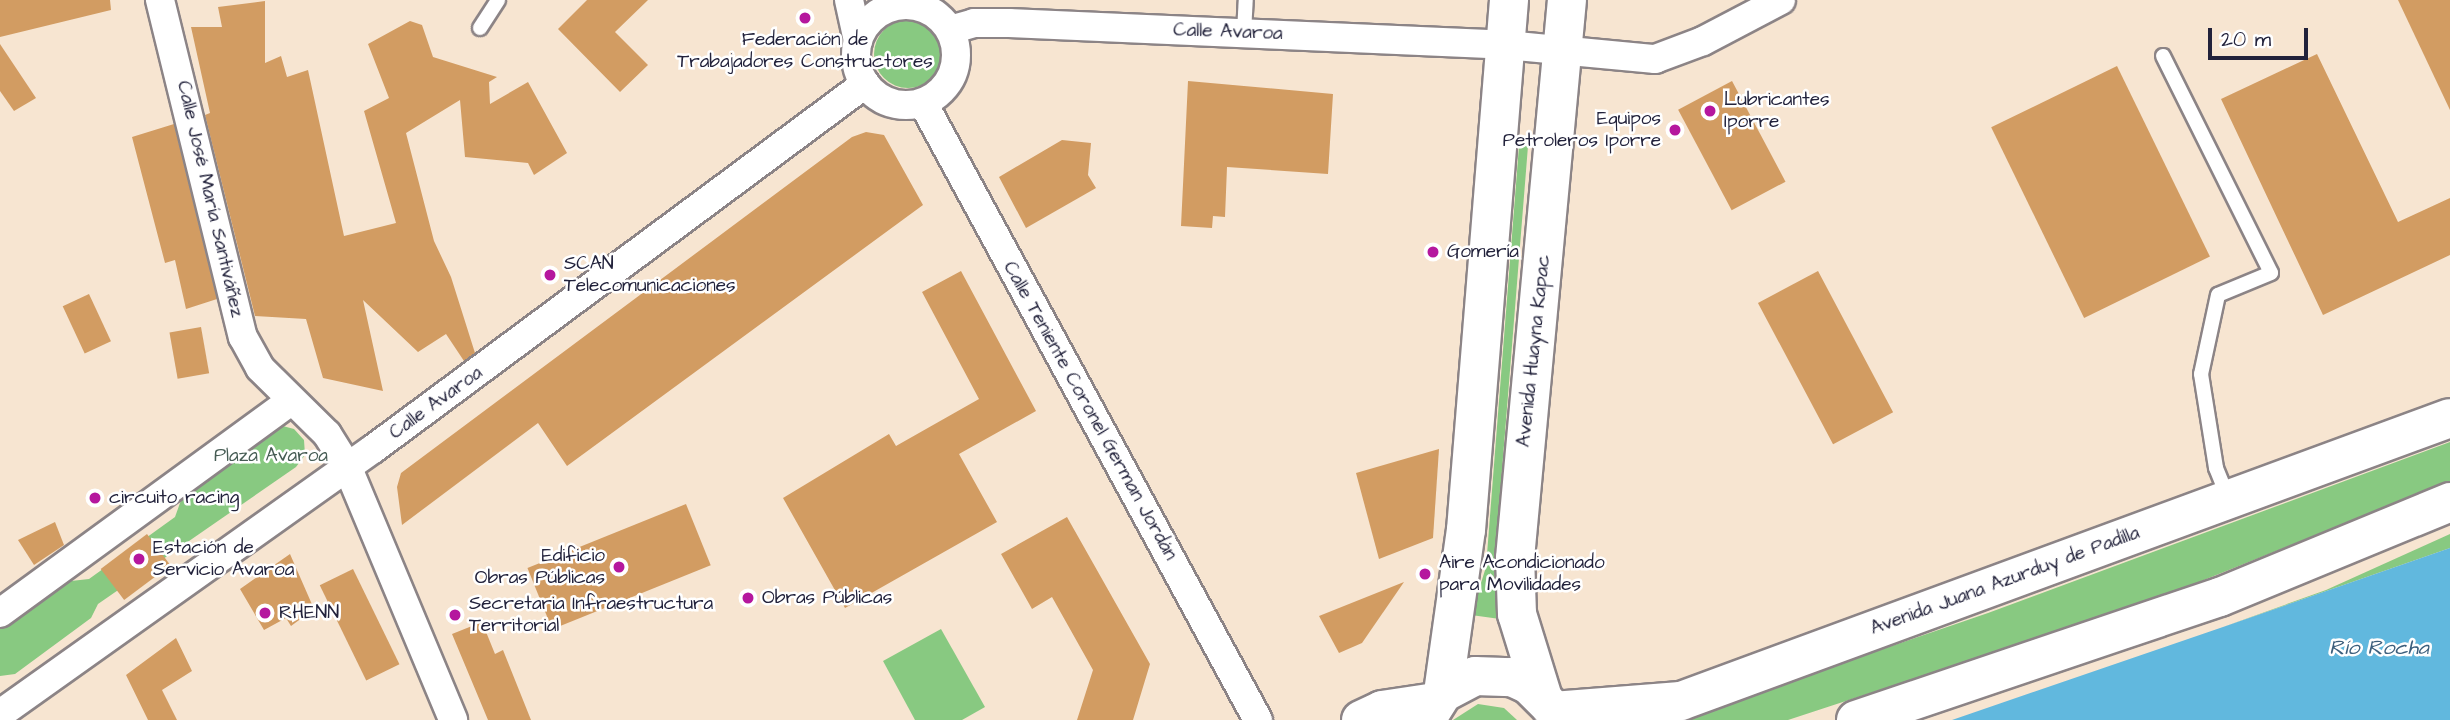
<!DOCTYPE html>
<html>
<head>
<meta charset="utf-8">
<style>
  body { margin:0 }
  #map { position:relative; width:2450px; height:720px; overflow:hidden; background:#f7e5d1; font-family:"Architects Daughter",sans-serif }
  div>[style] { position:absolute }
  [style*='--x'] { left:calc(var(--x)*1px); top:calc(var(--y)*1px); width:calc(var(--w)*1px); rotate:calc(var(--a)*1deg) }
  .green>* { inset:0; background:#88c981 }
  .round { border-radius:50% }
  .water>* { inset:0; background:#61b8de }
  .building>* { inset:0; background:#d29c62; transform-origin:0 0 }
  .roads { filter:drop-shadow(2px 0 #8c8486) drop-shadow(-2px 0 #8c8486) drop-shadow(0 2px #8c8486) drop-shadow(0 -2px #8c8486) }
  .lane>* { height:14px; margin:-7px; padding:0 7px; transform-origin:7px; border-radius:7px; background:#fff }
  .street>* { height:28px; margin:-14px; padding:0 14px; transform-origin:14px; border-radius:14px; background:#fff }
  .street>.ring { margin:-14px; padding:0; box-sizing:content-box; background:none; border:28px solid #fff; border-radius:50% }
  .primary>* { height:38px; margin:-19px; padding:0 19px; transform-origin:19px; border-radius:19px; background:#fff }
  .dots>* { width:19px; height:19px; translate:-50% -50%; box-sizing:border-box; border:4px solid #fff; border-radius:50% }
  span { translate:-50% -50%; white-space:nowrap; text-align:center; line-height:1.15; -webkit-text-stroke:5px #fff; paint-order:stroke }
  .street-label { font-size:19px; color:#22223b }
  .poi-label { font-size:19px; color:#22223b }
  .left { translate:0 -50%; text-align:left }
  .right { translate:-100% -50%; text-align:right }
  .park-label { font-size:19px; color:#465c54 }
  .water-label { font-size:21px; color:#3b5e7c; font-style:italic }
  .scale { position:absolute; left:2208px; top:28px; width:100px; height:32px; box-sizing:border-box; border:4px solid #22223b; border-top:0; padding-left:9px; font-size:21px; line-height:24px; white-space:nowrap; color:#22223b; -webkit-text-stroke:5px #fff; paint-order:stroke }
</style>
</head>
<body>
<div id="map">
  <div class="green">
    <i class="round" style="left:874px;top:20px;width:68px;height:68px"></i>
    <i style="clip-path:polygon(1519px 146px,1528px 146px,1494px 570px,1500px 619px,1471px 615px,1486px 567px)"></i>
    <i style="clip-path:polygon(279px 425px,294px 429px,304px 440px,305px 455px,296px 467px,98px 604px,91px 618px,15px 674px,0 676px,0 627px,62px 582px,89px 579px,175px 517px,185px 489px)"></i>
    <i style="clip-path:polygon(2450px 442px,2450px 481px,2154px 600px,1788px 720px,1676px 720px,1988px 613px)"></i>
    <i style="clip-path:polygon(2450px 534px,2450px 548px,2223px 627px,2326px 590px)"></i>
    <i style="clip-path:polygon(941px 629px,985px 707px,962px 720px,915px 720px,883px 661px)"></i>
    <i style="clip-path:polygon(1478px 704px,1504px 708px,1517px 720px,1453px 720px)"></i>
  </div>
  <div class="water">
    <i style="clip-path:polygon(2450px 548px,2450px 720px,1952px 720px,2223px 627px)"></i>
  </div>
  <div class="building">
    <i style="clip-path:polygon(0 0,110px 0,111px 10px,0 37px)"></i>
    <i style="clip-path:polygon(587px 0,648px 0,615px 32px,648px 65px,620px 92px,558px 29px)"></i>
    <i style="clip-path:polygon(2398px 0,2450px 0,2450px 110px)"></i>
    <i style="clip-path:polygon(265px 1px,265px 63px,281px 56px,287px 77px,308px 70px,344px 236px,396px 223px,364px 111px,389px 98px,368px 44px,410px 21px,422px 25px,433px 57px,497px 77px,489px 82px,490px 104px,528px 82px,567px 153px,534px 175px,528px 163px,465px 157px,460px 100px,406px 133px,434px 241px,451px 277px,475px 353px,464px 361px,446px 334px,418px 352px,363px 300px,383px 391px,323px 378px,306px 319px,255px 316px,205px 115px,210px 113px,191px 27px,222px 27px,218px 7px)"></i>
    <i style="clip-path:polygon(0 44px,36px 98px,14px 111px,0 91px)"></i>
    <i style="clip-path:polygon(2317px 54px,2398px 222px,2450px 198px,2450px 255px,2323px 315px,2221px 99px)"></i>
    <i style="left:2117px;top:66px;width:212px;height:140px;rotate:64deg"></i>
    <i style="clip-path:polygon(1188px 81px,1333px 94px,1328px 174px,1227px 167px,1225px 217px,1213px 216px,1212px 228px,1181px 226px)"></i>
    <i style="left:1732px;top:81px;width:114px;height:61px;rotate:62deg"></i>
    <i style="clip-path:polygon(174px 124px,217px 299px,186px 309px,175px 260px,165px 263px,132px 137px)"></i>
    <i style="clip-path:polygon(866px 132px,884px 135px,923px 205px,567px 466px,538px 423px,402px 525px,397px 487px,401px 473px,852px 137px)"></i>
    <i style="clip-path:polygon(1062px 140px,1091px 143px,1088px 175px,1096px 188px,1026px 228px,999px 177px)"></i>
    <i style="clip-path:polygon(961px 271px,1036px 411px,959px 454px,997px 522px,845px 608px,783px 498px,889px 434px,896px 446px,979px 399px,922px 292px)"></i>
    <i style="left:1818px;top:271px;width:160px;height:68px;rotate:62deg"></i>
    <i style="left:89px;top:294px;width:52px;height:29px;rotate:65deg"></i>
    <i style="left:201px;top:327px;width:47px;height:32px;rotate:80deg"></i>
    <i style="clip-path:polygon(1439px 449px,1433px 538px,1379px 559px,1356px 473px)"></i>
    <i style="left:686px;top:504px;width:66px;height:171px;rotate:68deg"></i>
    <i style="clip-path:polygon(1067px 517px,1150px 664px,1133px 720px,1077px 720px,1093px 670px,1052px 597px,1032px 609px,1001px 554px)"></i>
    <i style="clip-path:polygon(55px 522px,64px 545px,34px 565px,18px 540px)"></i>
    <i style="left:147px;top:534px;width:39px;height:58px;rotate:53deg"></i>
    <i style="clip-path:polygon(290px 554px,314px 609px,291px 626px,286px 618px,264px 630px,240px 589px)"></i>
    <i style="left:353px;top:569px;width:106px;height:37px;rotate:64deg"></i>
    <i style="clip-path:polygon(1404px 582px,1362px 643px,1339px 653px,1319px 616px)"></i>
    <i style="clip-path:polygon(482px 622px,495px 654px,503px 650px,531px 720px,488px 720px,452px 634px)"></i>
    <i style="clip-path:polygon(176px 638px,192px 671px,162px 690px,177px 720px,148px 720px,126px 675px)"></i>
  </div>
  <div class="roads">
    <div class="lane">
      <i style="--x:480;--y:28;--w:33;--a:-57"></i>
      <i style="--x:1244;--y:33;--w:33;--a:-87"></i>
      <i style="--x:2163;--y:56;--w:242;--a:63.5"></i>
      <i style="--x:2271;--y:273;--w:57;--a:157.5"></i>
      <i style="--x:2218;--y:295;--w:81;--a:102.1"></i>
      <i style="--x:2201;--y:374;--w:95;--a:80.9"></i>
      <i style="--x:2216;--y:468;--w:31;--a:68"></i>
    </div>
    <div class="street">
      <i style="--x:160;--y:0;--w:347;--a:76.2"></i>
      <i style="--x:243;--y:337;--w:35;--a:61"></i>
      <i style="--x:260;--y:368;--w:94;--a:44.6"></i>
      <i style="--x:327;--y:434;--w:38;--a:58"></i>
      <i style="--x:347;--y:466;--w:275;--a:67.3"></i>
      <i style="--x:849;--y:0;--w:42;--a:77.6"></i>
      <i class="ring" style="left:856px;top:5px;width:72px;height:72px"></i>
      <i style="--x:950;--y:30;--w:25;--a:-16"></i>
      <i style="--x:974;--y:23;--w:35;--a:0"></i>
      <i style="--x:1009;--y:23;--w:497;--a:2.5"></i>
      <i style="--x:1506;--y:45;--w:150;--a:5.4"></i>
      <i style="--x:1655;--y:59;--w:51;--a:-20.6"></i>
      <i style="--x:1703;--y:41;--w:88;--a:-27.7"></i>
      <i style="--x:923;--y:103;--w:702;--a:61.5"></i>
      <i style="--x:0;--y:613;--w:360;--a:-36.1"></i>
      <i style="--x:0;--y:714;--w:458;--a:-35.4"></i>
      <i style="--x:373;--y:449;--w:613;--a:-36.57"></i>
    </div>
    <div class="primary">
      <i style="--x:1443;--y:693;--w:165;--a:-82"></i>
      <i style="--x:1466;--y:530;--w:532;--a:-85.36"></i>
      <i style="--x:1543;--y:698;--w:88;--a:-107.2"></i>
      <i style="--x:1517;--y:614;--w:56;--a:-92"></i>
      <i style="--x:1515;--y:558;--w:560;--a:-84.68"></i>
      <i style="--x:1553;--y:711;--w:128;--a:-4.5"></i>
      <i style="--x:1681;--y:701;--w:819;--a:-20.2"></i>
      <i style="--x:1361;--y:720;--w:23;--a:-25"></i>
      <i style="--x:1382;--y:710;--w:54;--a:-8.6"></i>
      <i style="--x:1426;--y:720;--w:32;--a:-58"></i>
      <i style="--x:1443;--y:693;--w:36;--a:-28"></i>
      <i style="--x:1475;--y:676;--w:37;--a:2"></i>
      <i style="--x:1512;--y:677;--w:19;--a:25"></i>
      <i style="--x:1529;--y:685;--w:27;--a:45"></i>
      <i style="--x:1856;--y:720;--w:384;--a:-18.7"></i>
      <i style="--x:2220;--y:597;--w:249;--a:-22.4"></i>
    </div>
  </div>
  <div class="dots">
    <i style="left:805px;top:18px;background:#b5179e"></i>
    <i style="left:1710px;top:111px;background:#b5179e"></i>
    <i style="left:1675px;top:130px;background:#b5179e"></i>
    <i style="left:1433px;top:252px;background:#b5179e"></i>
    <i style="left:550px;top:275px;background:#b5179e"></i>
    <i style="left:95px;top:498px;background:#b5179e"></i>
    <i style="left:139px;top:559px;background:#b5179e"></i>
    <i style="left:619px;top:567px;background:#b5179e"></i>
    <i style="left:1425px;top:574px;background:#b5179e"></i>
    <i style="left:748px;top:598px;background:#b5179e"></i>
    <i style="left:265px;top:613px;background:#b5179e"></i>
    <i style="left:455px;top:615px;background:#b5179e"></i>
  </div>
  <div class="street-label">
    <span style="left:1228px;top:32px;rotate:2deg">Calle Avaroa</span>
    <span style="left:210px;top:199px;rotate:77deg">Calle José María Santiváñez</span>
    <span style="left:1534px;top:351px;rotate:-84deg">Avenida Huayna Kapac</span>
    <span style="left:436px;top:403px;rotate:-36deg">Calle Avaroa</span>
    <span style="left:1090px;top:411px;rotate:61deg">Calle Teniente Coronel German Jordán</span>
    <span style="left:2005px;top:581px;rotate:-20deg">Avenida Juana Azurduy de Padilla</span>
  </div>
  <div class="poi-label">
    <span style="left:805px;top:51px">Federación de<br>Trabajadores Constructores</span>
    <span class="left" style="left:1724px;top:111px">Lubricantes<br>Iporre</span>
    <span class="right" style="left:1661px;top:130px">Equipos<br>Petroleros Iporre</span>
    <span class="left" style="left:1447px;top:252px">Gomería</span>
    <span class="left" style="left:564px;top:275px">SCAN<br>Telecomunicaciones</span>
    <span class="left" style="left:109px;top:498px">circuito racing</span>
    <span class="left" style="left:153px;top:559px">Estación de<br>Servicio Avaroa</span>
    <span class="right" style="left:605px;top:567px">Edificio<br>Obras Públicas</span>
    <span class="left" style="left:1439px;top:574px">Aire Acondicionado<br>para Movilidades</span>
    <span class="left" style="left:762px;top:598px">Obras Públicas</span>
    <span class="left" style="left:469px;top:615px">Secretaria Infraestructura<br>Territorial</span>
    <span class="left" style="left:279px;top:613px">RHENN</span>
  </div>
  <div class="park-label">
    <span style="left:271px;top:456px">Plaza Avaroa</span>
  </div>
  <div class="water-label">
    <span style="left:2379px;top:648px">Río Rocha</span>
  </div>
  <div class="scale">20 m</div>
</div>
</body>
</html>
